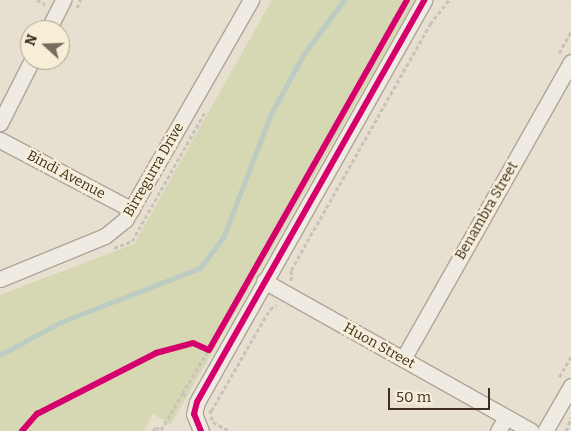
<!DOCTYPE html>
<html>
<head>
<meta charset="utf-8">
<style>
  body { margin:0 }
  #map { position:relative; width:571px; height:431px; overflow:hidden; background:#e7e0d1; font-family:Bitter,serif }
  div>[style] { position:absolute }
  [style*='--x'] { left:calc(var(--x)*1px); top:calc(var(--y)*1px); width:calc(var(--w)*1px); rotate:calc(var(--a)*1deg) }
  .green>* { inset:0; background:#d6d7b3 }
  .stream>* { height:4.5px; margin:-2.25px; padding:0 2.25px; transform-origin:2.25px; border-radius:2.25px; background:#bcccc2 }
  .path>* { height:2.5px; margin-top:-1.25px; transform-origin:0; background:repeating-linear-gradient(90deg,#c8c2b9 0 4px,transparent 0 6.5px) }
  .roads { filter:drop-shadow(1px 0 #ada599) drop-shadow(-1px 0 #ada599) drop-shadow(0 1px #ada599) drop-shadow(0 -1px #ada599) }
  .street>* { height:15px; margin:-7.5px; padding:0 7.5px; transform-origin:7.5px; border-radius:7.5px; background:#efebe3 }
  .cycleway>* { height:6px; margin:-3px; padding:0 3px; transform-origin:3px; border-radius:3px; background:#d6006c }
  span { translate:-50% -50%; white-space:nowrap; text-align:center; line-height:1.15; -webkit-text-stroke:4px #f7eed8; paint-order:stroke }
  .street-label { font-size:14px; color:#3d2e20 }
  .north { position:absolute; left:20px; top:20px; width:50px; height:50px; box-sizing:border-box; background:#f7eed8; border:1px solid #ada18e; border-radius:50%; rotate:290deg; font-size:14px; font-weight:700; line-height:20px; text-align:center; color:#3d2e20 }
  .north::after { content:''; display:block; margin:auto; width:18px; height:22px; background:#786c5e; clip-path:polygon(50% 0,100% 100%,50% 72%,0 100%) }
  .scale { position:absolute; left:388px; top:388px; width:102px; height:22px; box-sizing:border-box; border:2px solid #3d2e20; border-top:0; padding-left:6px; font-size:15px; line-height:18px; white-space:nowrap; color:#3d2e20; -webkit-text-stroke:4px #f7eed8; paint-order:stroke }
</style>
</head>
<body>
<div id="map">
  <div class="green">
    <i style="clip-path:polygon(272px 0,415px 0,171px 424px,153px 414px,144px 431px,0 431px,0 295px,134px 244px)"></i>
  </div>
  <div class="stream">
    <i style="--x:0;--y:355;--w:69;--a:-28.4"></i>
    <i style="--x:61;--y:322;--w:149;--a:-21.2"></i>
    <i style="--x:200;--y:268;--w:38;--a:-53"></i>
    <i style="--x:223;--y:238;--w:131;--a:-68.9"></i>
    <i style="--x:270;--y:116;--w:69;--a:-61.6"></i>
    <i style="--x:303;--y:55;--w:69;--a:-53.3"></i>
  </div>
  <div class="path">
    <i style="--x:37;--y:0;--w:9;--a:27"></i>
    <i style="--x:570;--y:0;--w:1;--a:0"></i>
    <i style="--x:77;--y:8;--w:9;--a:-69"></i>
    <i style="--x:22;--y:49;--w:18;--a:-63"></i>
    <i style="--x:559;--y:53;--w:25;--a:-61"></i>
    <i style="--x:114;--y:248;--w:19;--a:-21"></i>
    <i style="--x:132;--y:241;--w:148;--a:-60.5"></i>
    <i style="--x:291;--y:281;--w:11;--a:-90"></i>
    <i style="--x:291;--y:270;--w:283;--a:-60.5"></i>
    <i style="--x:430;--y:24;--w:31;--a:-52"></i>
    <i style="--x:559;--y:377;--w:24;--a:-60"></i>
    <i style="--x:186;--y:396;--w:4;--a:-153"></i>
    <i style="--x:182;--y:394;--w:52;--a:-59"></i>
    <i style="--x:210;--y:410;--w:12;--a:76"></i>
    <i style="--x:213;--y:422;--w:19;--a:28"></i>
    <i style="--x:211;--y:411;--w:118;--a:-60"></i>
    <i style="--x:270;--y:309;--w:8;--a:-30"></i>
    <i style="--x:161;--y:430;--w:42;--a:-59.7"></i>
    <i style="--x:153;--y:431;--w:5;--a:-53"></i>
    <i style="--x:156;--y:427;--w:6;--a:31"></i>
    <i style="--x:566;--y:431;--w:14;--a:-69"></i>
  </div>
  <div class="roads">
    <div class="street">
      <i style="--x:48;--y:30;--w:34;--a:-63"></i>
      <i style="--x:0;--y:123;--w:71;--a:-63.1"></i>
      <i style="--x:0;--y:140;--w:149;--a:27.9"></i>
      <i style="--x:0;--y:279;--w:113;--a:-22.3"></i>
      <i style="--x:105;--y:236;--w:26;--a:-39"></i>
      <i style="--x:125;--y:220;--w:254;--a:-60.2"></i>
      <i style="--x:264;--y:281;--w:306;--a:29.3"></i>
      <i style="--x:403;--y:359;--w:341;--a:-60.5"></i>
      <i style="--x:201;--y:431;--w:18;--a:-112"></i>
      <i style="--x:194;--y:414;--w:12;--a:-76"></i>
      <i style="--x:197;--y:402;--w:462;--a:-60.5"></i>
      <i style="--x:498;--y:431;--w:16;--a:-60"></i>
      <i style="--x:545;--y:431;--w:52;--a:-60"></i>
    </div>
  </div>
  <div class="cycleway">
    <i style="--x:22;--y:431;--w:23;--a:-49"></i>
    <i style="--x:37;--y:414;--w:134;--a:-27.1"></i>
    <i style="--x:156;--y:353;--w:38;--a:-15"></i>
    <i style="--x:193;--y:343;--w:17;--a:24"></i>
    <i style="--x:209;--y:350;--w:402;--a:-60.5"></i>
    <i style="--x:201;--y:431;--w:18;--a:-112"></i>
    <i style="--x:194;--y:414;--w:12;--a:-76"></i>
    <i style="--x:197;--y:402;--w:462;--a:-60.5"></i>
  </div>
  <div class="street-label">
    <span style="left:154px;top:170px;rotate:-60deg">Birregurra Drive</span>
    <span style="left:66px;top:175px;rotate:28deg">Bindi Avenue</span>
    <span style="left:487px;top:211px;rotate:-60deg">Benambra Street</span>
    <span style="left:379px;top:346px;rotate:29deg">Huon Street</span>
  </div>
  <div class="north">N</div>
  <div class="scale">50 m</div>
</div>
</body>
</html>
